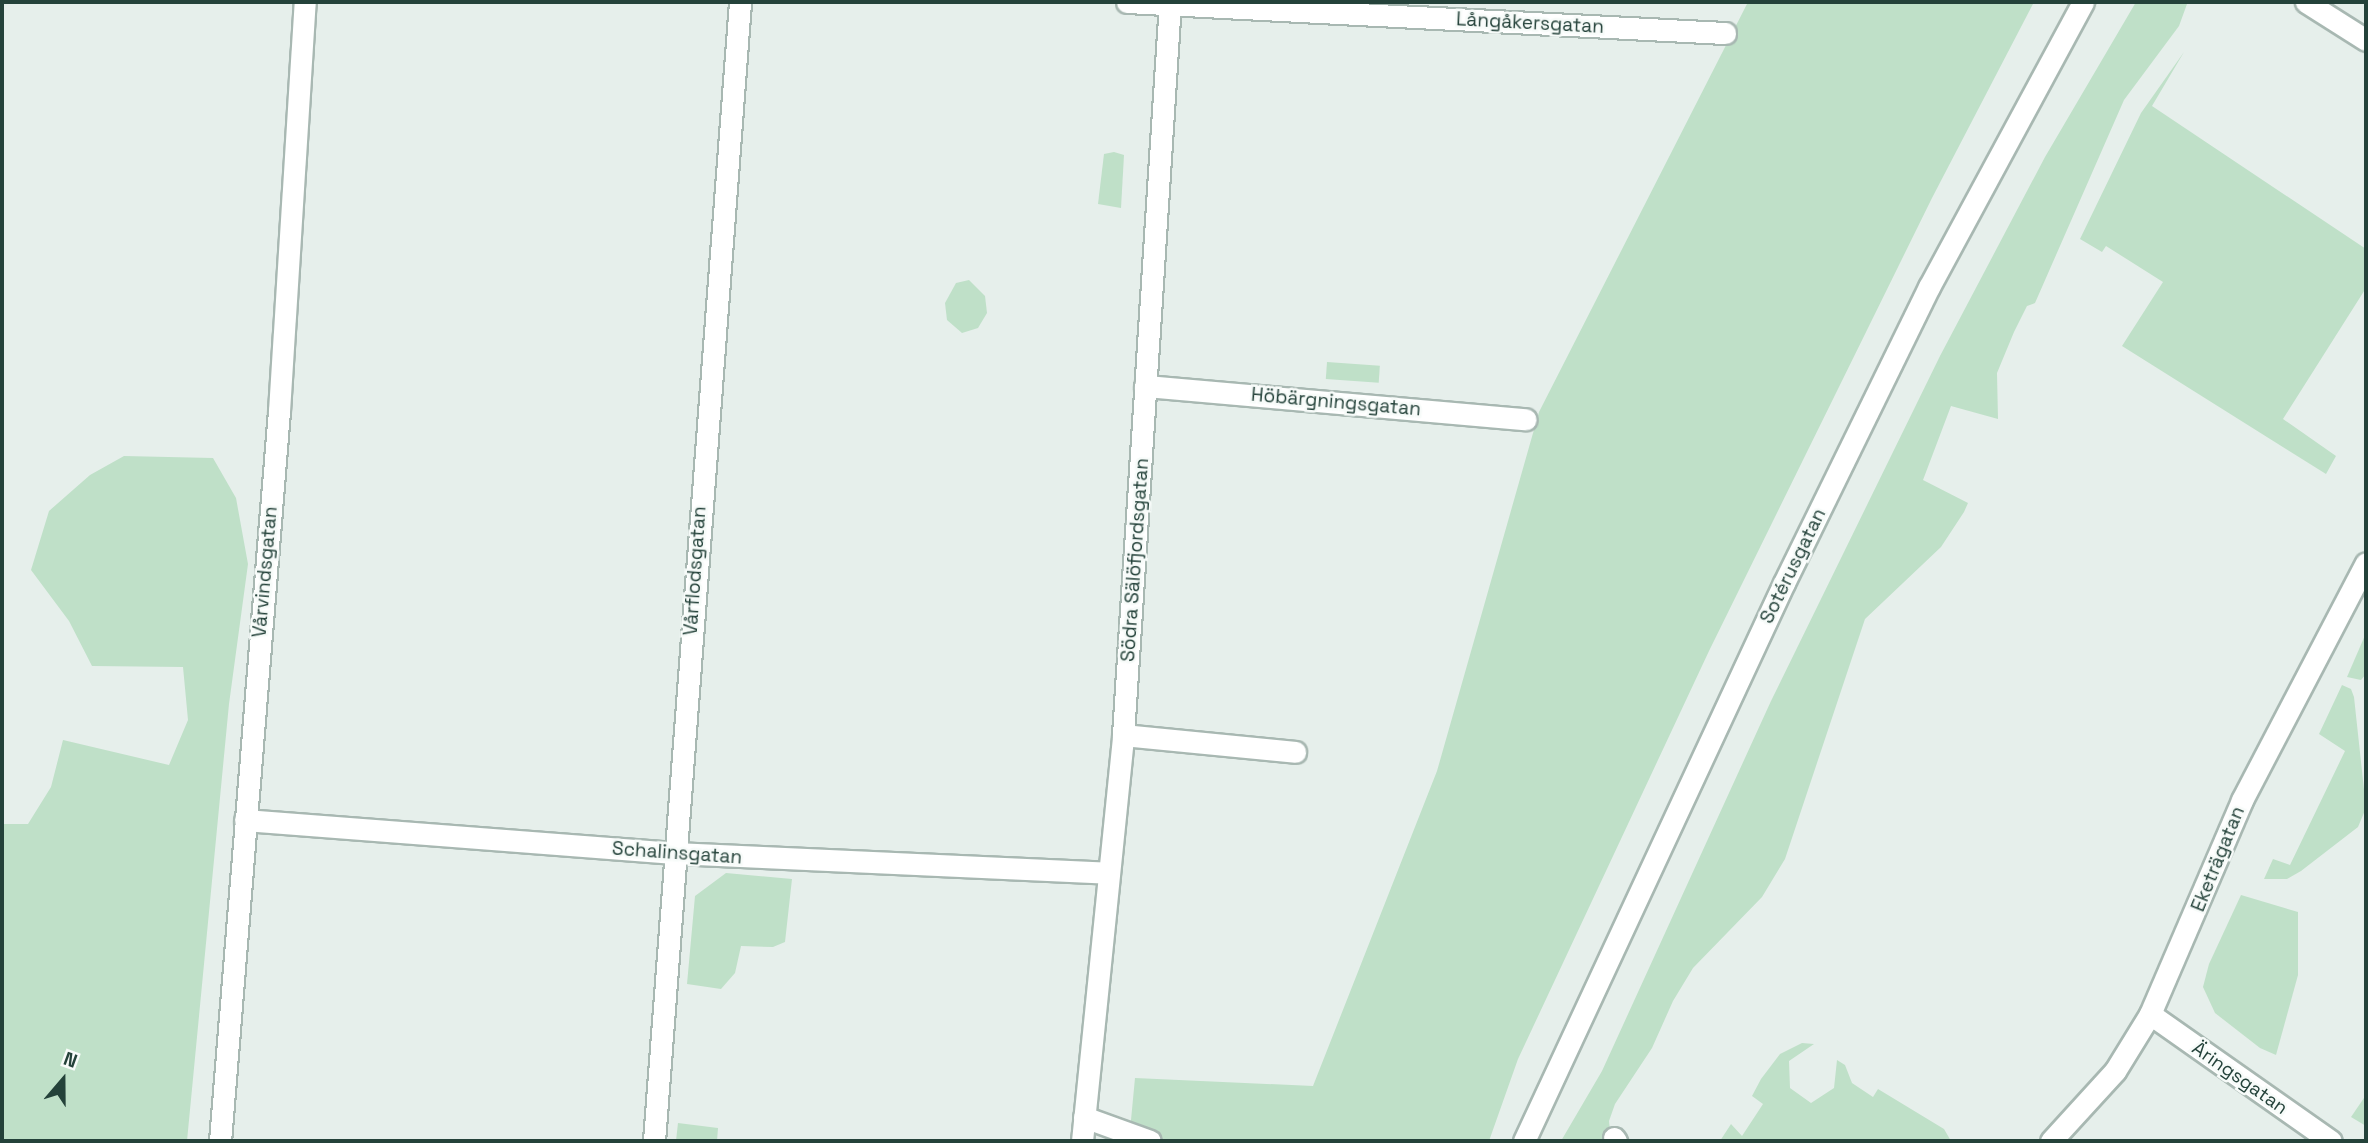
<!DOCTYPE html>
<html>
<head>
<meta charset="utf-8">
<style>
  body { margin:0 }
  #map { position:relative; width:2368px; height:1143px; overflow:hidden; background:#e6efeb; font-family:"Space Grotesk",sans-serif }
  div>[style] { position:absolute }
  [style*='--x'] { left:calc(var(--x)*1px); top:calc(var(--y)*1px); width:calc(var(--w)*1px); rotate:calc(var(--a)*1deg) }
  .green>* { inset:0; background:#bfe0c8; transform-origin:0 0 }
  .roads { filter:drop-shadow(2px 0 #a8b8b2) drop-shadow(-2px 0 #a8b8b2) drop-shadow(0 2px #a8b8b2) drop-shadow(0 -2px #a8b8b2) }
  .lane>* { height:21px; margin:-10.5px; padding:0 10.5px; transform-origin:10.5px; border-radius:10.5px; background:#fff }
  .street>* { height:21px; margin:-10.5px; padding:0 10.5px; transform-origin:10.5px; border-radius:10.5px; background:#fff }
  .secondary>* { height:21px; margin:-10.5px; padding:0 10.5px; transform-origin:10.5px; border-radius:10.5px; background:#fff }
  span { translate:-50% -50%; white-space:nowrap; text-align:center; line-height:1.15; -webkit-text-stroke:5px #f7fbf9; paint-order:stroke }
  .street-label { font-size:19px; color:#24423a }
  .frame { position:absolute; inset:0; border:4px solid #24423a; pointer-events:none }
  .north { position:absolute; left:28px; top:1045px; width:70px; height:70px; -webkit-text-stroke:5px #f7fbf9; paint-order:stroke; rotate:20deg; font-size:19px; font-weight:700; line-height:28px; text-align:center; color:#24423a }
  .north::after { content:''; display:block; margin:auto; width:24px; height:32px; background:#24423a; clip-path:polygon(50% 0,100% 100%,50% 72%,0 100%) }
</style>
</head>
<body>
<div id="map">
  <div class="green">
    <i style="clip-path:polygon(1748px 2px,2034px 2px,1932px 198px,1709px 651px,1518px 1059px,1489px 1141px,1129px 1141px,1135px 1078px,1313px 1086px,1437px 771px,1539px 412px)"></i>
    <i style="clip-path:polygon(2136px 2px,2187px 4px,2179px 26px,2124px 100px,2035px 303px,2027px 306px,2014px 332px,1997px 373px,1998px 419px,1951px 406px,1923px 480px,1968px 503px,1964px 512px,1941px 547px,1865px 619px,1785px 859px,1762px 897px,1693px 968px,1673px 1001px,1652px 1048px,1615px 1104px,1609px 1121px,1611px 1141px,1561px 1141px,1602px 1071px,1771px 701px,1940px 356px,2045px 157px)"></i>
    <i style="clip-path:polygon(2184px 52px,2152px 106px,2366px 249px,2366px 288px,2283px 419px,2336px 456px,2326px 474px,2122px 346px,2163px 282px,2106px 246px,2102px 252px,2080px 239px,2141px 113px)"></i>
    <i style="clip-path:polygon(1114px 152px,1124px 155px,1121px 208px,1098px 204px,1104px 154px)"></i>
    <i style="clip-path:polygon(969px 280px,985px 296px,987px 313px,978px 328px,962px 333px,947px 320px,945px 303px,956px 283px)"></i>
    <i style="left:1327px;top:362px;width:53px;height:17px;rotate:4deg"></i>
    <i style="clip-path:polygon(124px 456px,213px 458px,236px 498px,248px 564px,229px 704px,187px 1141px,2px 1141px,2px 824px,28px 824px,51px 787px,63px 740px,169px 765px,188px 720px,183px 667px,92px 666px,69px 621px,31px 570px,49px 511px,90px 475px)"></i>
    <i style="clip-path:polygon(2366px 633px,2366px 674px,2361px 680px,2347px 677px)"></i>
    <i style="clip-path:polygon(2342px 685px,2351px 689px,2354px 697px,2366px 808px,2358px 827px,2301px 871px,2287px 879px,2264px 879px,2273px 859px,2290px 865px,2345px 751px,2319px 734px)"></i>
    <i style="clip-path:polygon(726px 873px,792px 879px,785px 942px,773px 947px,741px 946px,735px 973px,721px 989px,687px 984px,695px 896px)"></i>
    <i style="clip-path:polygon(2241px 895px,2298px 912px,2298px 975px,2276px 1055px,2260px 1048px,2215px 1013px,2203px 987px,2209px 964px)"></i>
    <i style="clip-path:polygon(1802px 1043px,1814px 1044px,1789px 1061px,1790px 1088px,1811px 1103px,1834px 1088px,1837px 1060px,1845px 1065px,1852px 1083px,1873px 1097px,1878px 1089px,1944px 1129px,1951px 1141px,1720px 1141px,1731px 1124px,1742px 1136px,1763px 1104px,1752px 1096px,1761px 1079px,1780px 1054px)"></i>
    <i style="clip-path:polygon(2366px 1095px,2366px 1126px,2351px 1117px)"></i>
    <i style="clip-path:polygon(678px 1123px,718px 1128px,717px 1141px,676px 1141px)"></i>
  </div>
  <div class="roads">
    <div class="lane">
      <i style="--x:1123;--y:735;--w:173;--a:5.6"></i>
      <i style="--x:1614;--y:1138;--w:4;--a:56"></i>
    </div>
    <div class="street">
      <i style="--x:1127;--y:2;--w:599;--a:2.97"></i>
      <i style="--x:2306;--y:2;--w:71;--a:32.3"></i>
      <i style="--x:1145;--y:386;--w:382;--a:5"></i>
      <i style="--x:245;--y:820;--w:430;--a:4.4"></i>
      <i style="--x:674;--y:853;--w:435;--a:2.6"></i>
      <i style="--x:2150;--y:1014;--w:221;--a:35.1"></i>
      <i style="--x:1084;--y:1117;--w:70;--a:20"></i>
      <i style="--x:220;--y:1141;--w:732;--a:-85.38"></i>
      <i style="--x:279;--y:411;--w:410;--a:-86.4"></i>
      <i style="--x:654;--y:1141;--w:1142;--a:-85.68"></i>
      <i style="--x:1082;--y:1141;--w:408;--a:-84.2"></i>
      <i style="--x:1123;--y:735;--w:735;--a:-86.33"></i>
      <i style="--x:2051;--y:1141;--w:95;--a:-47.6"></i>
      <i style="--x:2115;--y:1071;--w:67;--a:-58.4"></i>
      <i style="--x:2150;--y:1014;--w:233;--a:-66.7"></i>
      <i style="--x:2242;--y:800;--w:267;--a:-62.4"></i>
    </div>
    <div class="secondary">
      <i style="--x:1524;--y:1141;--w:616;--a:-65.02"></i>
      <i style="--x:1784;--y:583;--w:330;--a:-63.9"></i>
      <i style="--x:1929;--y:287;--w:324;--a:-61.6"></i>
    </div>
  </div>
  <div class="street-label">
    <span style="left:1530px;top:23px;rotate:3deg">Långåkersgatan</span>
    <span style="left:1336px;top:402px;rotate:5deg">Höbärgningsgatan</span>
    <span style="left:1135px;top:560px;rotate:-86deg">Södra Sälöfjordsgatan</span>
    <span style="left:1793px;top:566px;rotate:-64deg">Sotérusgatan</span>
    <span style="left:695px;top:571px;rotate:-86deg">Vårflodsgatan</span>
    <span style="left:265px;top:572px;rotate:-85deg">Vårvindsgatan</span>
    <span style="left:677px;top:853px;rotate:4deg">Schalinsgatan</span>
    <span style="left:2218px;top:859px;rotate:-68deg">Eketrägatan</span>
    <span style="left:2240px;top:1078px;rotate:35deg">Äringsgatan</span>
  </div>
  <div class="frame"></div>
  <div class="north">N</div>
</div>
</body>
</html>
